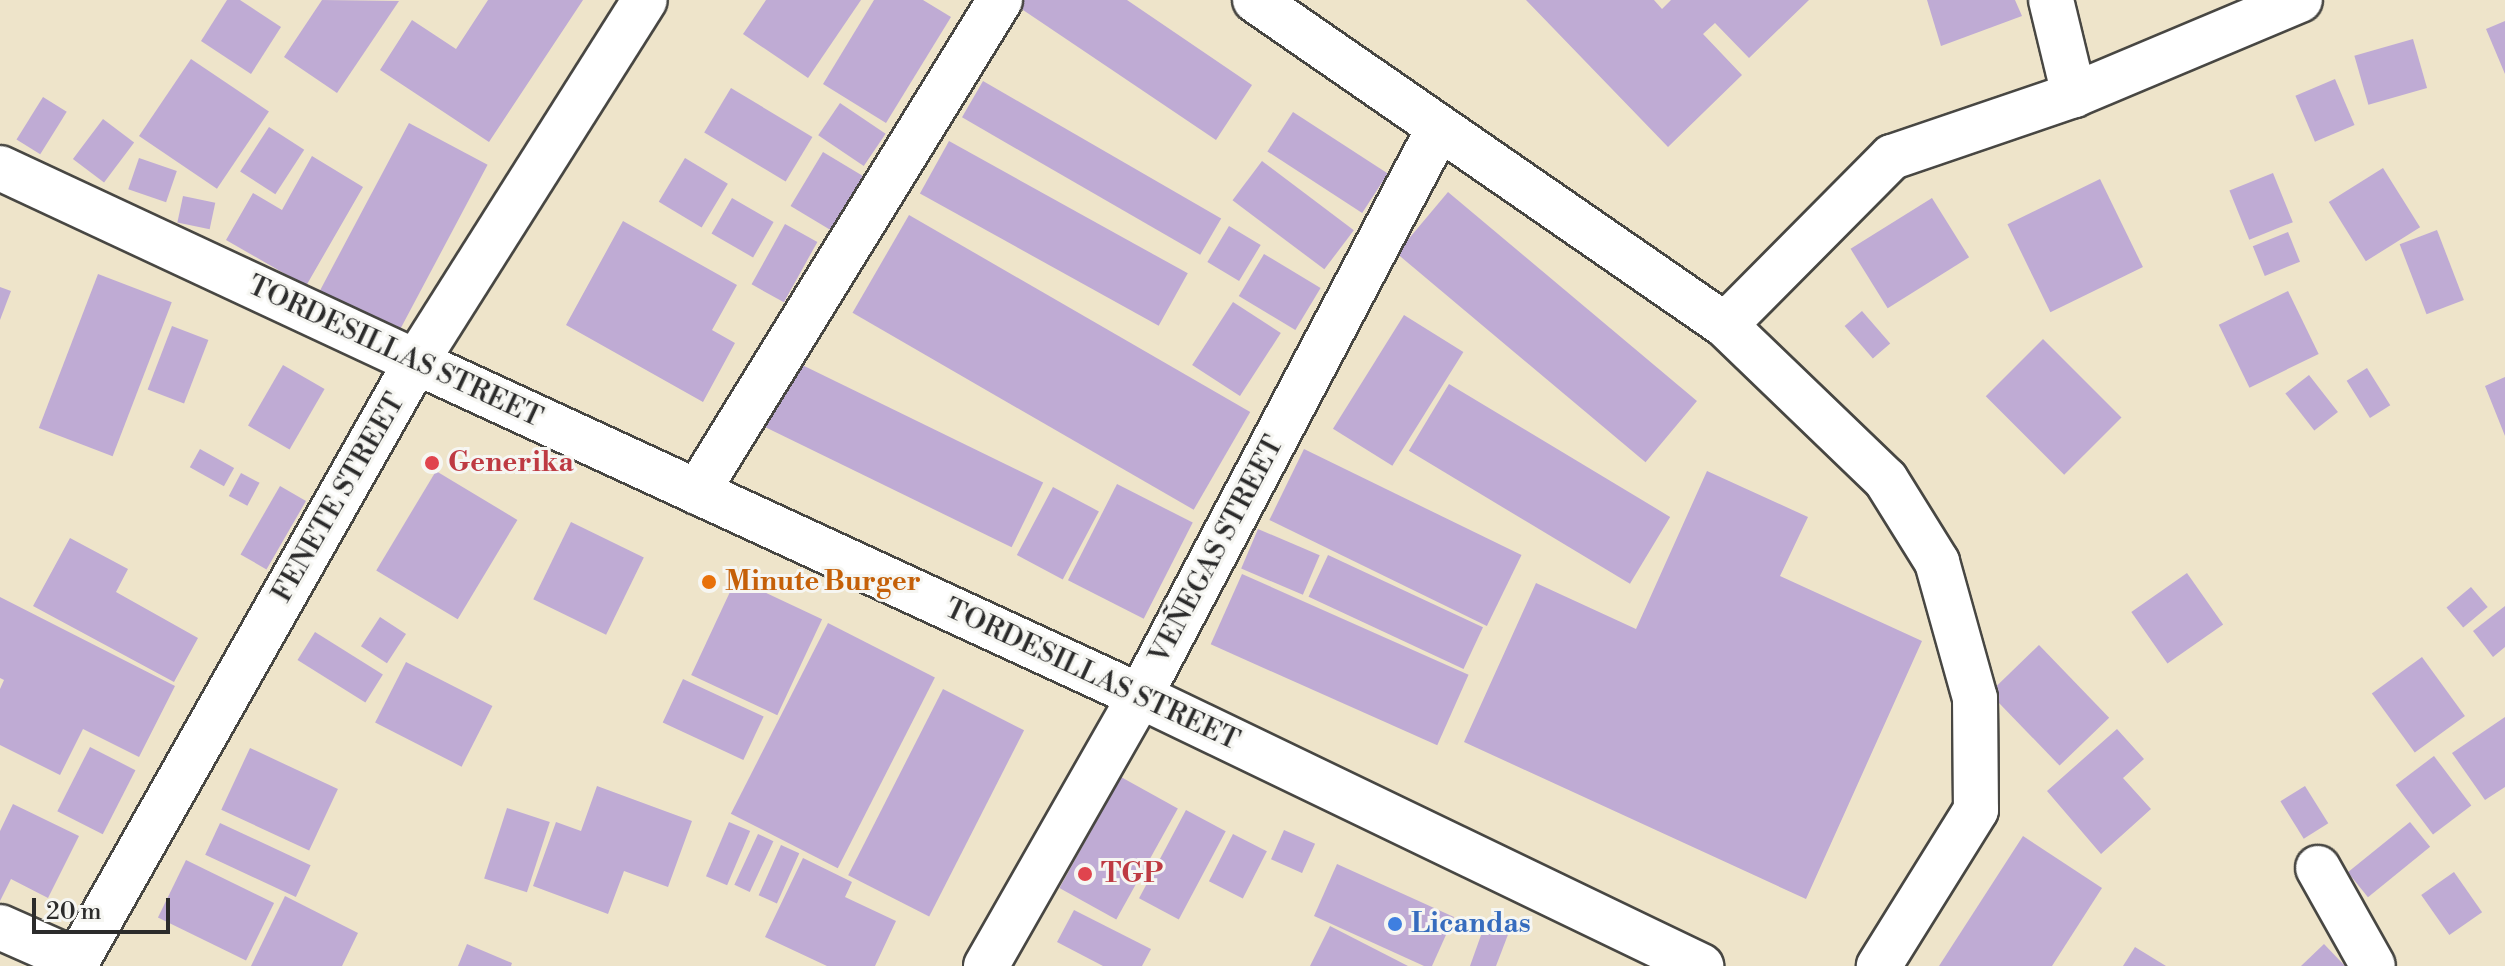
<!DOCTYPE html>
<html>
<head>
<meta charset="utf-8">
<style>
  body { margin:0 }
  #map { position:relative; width:2505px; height:966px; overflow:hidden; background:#eee4ca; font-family:"Libre Bodoni",serif }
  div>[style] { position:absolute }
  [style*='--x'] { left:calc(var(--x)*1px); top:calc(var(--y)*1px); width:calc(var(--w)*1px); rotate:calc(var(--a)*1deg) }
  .building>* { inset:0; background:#bfabd4; transform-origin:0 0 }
  .roads { filter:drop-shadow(2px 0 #484743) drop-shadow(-2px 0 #484743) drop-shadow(0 2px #484743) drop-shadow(0 -2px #484743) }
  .minor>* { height:44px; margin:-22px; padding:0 22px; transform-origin:22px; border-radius:22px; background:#fff }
  .major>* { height:44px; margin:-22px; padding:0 22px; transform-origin:22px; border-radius:22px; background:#fff }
  .dots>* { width:22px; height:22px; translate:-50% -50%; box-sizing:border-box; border:4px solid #f6f6f2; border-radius:50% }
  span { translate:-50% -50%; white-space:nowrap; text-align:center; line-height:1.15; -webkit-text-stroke:6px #f6f6f2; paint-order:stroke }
  .street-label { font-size:28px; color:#2b2b2b }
  .health-label { font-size:28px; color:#be3a42; font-weight:700 }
  .left { translate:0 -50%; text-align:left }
  .food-label { font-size:28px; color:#c56008; font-weight:700 }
  .shop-label { font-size:28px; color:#366cbe; font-weight:700 }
  .scale { position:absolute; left:32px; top:898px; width:138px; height:36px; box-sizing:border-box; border:4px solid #2b2b2b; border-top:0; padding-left:10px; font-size:24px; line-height:28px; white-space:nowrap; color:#2b2b2b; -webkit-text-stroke:6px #f6f6f2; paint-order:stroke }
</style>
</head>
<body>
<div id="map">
  <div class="building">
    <i style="clip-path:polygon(227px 0,240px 0,281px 27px,251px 74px,201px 41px)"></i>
    <i style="clip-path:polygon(322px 0,399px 1px,337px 93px,284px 57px)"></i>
    <i style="clip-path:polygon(488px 0,583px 0,489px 142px,380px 70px,412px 20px,456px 49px)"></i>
    <i style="clip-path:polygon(766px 0,861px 0,808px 78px,743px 34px)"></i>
    <i style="clip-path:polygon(874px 0,923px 0,951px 17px,886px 123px,823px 84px)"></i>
    <i style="clip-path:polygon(1016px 0,1127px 0,1252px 85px,1216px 140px,1014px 4px)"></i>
    <i style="clip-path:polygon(1526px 0,1654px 0,1662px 9px,1671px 0,1809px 0,1749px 58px,1715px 23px,1703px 34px,1742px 75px,1668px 147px)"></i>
    <i style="clip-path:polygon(1927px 0,2015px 0,2022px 16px,1941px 46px)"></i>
    <i style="clip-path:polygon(2505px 21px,2505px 74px,2486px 29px)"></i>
    <i style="left:2413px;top:39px;width:51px;height:61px;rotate:74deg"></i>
    <i style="left:191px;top:59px;width:94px;height:93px;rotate:34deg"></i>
    <i style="left:2335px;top:79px;width:50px;height:43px;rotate:67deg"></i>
    <i style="left:983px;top:81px;width:275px;height:42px;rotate:30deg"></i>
    <i style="left:731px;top:88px;width:95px;height:52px;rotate:31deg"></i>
    <i style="left:43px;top:97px;width:28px;height:50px;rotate:32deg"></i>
    <i style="left:840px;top:103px;width:55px;height:39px;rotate:34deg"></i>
    <i style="left:1293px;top:112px;width:113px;height:47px;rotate:33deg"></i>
    <i style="left:103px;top:119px;width:39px;height:50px;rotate:37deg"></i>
    <i style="left:409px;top:123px;width:89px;height:191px;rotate:28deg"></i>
    <i style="left:269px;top:127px;width:42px;height:53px;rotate:33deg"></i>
    <i style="left:949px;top:141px;width:273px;height:60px;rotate:29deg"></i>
    <i style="left:823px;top:152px;width:50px;height:63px;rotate:31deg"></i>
    <i style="clip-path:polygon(312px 156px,363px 187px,306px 286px,226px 240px,253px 193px,282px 210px)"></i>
    <i style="left:139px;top:158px;width:40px;height:33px;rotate:19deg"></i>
    <i style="left:685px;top:158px;width:50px;height:51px;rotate:31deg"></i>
    <i style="left:1262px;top:161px;width:115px;height:49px;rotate:37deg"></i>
    <i style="left:2383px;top:168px;width:70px;height:64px;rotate:58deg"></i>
    <i style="left:2273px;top:173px;width:53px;height:47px;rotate:68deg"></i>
    <i style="left:2100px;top:179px;width:98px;height:103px;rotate:64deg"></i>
    <i style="left:1448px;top:192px;width:325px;height:80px;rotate:40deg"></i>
    <i style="left:183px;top:196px;width:33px;height:27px;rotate:12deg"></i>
    <i style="left:732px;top:198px;width:48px;height:41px;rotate:30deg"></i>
    <i style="left:1932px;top:198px;width:70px;height:96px;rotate:58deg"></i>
    <i style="left:909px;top:215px;width:394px;height:113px;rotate:30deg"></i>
    <i style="clip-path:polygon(623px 221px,737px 285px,712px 330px,735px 343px,703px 402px,566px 325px)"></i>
    <i style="left:785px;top:224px;width:37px;height:69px;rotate:29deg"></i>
    <i style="left:1229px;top:226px;width:37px;height:42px;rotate:31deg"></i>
    <i style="left:2437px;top:230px;width:75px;height:40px;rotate:69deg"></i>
    <i style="left:2288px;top:232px;width:32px;height:38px;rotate:68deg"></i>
    <i style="left:1264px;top:254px;width:66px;height:49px;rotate:31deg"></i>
    <i style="left:98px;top:274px;width:79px;height:165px;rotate:21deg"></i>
    <i style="clip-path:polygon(0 287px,11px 291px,0 320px)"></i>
    <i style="left:2288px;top:291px;width:70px;height:77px;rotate:64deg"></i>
    <i style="left:1233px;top:302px;width:57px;height:75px;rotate:33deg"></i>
    <i style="left:1862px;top:311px;width:43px;height:23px;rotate:49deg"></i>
    <i style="left:1404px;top:315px;width:70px;height:134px;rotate:32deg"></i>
    <i style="left:172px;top:326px;width:39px;height:68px;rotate:21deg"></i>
    <i style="left:2043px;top:339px;width:111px;height:81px;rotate:45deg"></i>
    <i style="left:796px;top:362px;width:275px;height:72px;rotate:26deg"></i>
    <i style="left:283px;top:365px;width:48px;height:70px;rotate:30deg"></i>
    <i style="left:2367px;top:368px;width:44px;height:24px;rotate:58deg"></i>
    <i style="left:2309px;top:375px;width:47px;height:30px;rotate:52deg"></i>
    <i style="clip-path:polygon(2505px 377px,2505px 436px,2485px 386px)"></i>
    <i style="left:1449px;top:384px;width:258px;height:78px;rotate:31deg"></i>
    <i style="left:200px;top:449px;width:39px;height:21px;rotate:29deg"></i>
    <i style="left:1304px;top:449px;width:242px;height:79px;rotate:26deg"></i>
    <i style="left:436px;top:471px;width:95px;height:116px;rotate:31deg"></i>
    <i style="clip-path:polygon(1707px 471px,1808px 517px,1780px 576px,1922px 641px,1806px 899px,1464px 742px,1536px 583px,1636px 629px)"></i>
    <i style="left:241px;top:473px;width:21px;height:26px;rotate:28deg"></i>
    <i style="left:1117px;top:484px;width:85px;height:108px;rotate:27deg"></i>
    <i style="left:280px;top:486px;width:30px;height:79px;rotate:30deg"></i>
    <i style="left:1053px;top:487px;width:52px;height:77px;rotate:28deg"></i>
    <i style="left:571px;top:522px;width:81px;height:86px;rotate:26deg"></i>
    <i style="left:1258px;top:529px;width:67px;height:43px;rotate:23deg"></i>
    <i style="clip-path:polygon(70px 538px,128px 569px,116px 592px,198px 638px,174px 682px,33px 606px)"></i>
    <i style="left:1328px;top:555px;width:171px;height:46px;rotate:25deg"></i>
    <i style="left:2187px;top:573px;width:63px;height:68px;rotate:55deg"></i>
    <i style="left:1242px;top:574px;width:248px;height:77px;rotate:24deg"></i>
    <i style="left:736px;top:579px;width:95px;height:106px;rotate:25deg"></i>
    <i style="left:2471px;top:587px;width:26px;height:32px;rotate:50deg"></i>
    <i style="clip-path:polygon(0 597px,175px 686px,139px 757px,83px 729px,60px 775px,0 745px,0 689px,4px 680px,0 678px)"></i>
    <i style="clip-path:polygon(2505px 606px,2505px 647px,2493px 657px,2473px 631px)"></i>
    <i style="left:380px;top:617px;width:31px;height:35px;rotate:33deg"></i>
    <i style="left:828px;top:623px;width:120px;height:214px;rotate:27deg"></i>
    <i style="left:315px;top:632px;width:80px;height:33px;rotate:32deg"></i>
    <i style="left:2039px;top:645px;width:101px;height:69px;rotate:46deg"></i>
    <i style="left:2422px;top:657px;width:73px;height:62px;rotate:54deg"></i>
    <i style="left:406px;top:662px;width:97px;height:68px;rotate:27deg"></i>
    <i style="left:683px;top:679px;width:89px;height:48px;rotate:25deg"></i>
    <i style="left:943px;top:689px;width:91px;height:209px;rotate:27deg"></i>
    <i style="clip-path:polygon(2505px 717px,2505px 787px,2485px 800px,2452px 753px)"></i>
    <i style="clip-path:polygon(2117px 729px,2144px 759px,2123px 778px,2151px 809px,2101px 854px,2047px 791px)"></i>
    <i style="left:90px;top:747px;width:51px;height:72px;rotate:27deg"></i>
    <i style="left:250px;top:748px;width:97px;height:68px;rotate:25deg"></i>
    <i style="left:2434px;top:756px;width:62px;height:48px;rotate:53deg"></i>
    <i style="left:1121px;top:777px;width:65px;height:127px;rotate:29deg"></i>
    <i style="clip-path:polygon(597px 786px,692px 821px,668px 887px,624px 871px,608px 914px,533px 886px,556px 822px,581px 831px)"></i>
    <i style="left:2305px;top:786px;width:44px;height:29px;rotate:58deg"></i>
    <i style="clip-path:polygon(13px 804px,79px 836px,48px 898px,11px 879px,0 901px,0 831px)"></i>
    <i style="left:507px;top:808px;width:45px;height:74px;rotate:18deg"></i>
    <i style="left:1186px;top:810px;width:45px;height:100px;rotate:28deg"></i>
    <i style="left:729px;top:822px;width:23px;height:59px;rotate:23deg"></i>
    <i style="left:2410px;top:822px;width:32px;height:80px;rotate:51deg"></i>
    <i style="left:220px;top:823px;width:100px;height:35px;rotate:25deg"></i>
    <i style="left:1284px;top:830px;width:34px;height:32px;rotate:24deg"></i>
    <i style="left:758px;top:834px;width:17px;height:56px;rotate:25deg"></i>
    <i style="left:1233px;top:834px;width:38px;height:53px;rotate:27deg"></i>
    <i style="clip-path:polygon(2023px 836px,2102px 888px,2052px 966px,1939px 966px)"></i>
    <i style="left:781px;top:845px;width:20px;height:55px;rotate:24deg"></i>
    <i style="clip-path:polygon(803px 858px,852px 882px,845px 897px,896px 921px,875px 966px,827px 966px,765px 937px)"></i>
    <i style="left:186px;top:860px;width:98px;height:64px;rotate:26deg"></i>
    <i style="clip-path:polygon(1337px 864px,1454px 917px,1432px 966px,1424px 966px,1314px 916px)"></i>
    <i style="left:2454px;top:872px;width:49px;height:40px;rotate:55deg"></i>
    <i style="clip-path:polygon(285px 896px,358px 933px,342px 966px,251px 966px)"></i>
    <i style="clip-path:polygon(1074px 910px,1151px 949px,1142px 966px,1103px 966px,1057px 942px)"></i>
    <i style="clip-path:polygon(1485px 924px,1509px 932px,1496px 966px,1470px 966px)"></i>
    <i style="clip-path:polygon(1330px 926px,1408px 966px,1310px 966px)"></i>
    <i style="clip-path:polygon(467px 944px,512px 963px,511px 966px,458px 966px)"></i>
    <i style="clip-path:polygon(2324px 944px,2345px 966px,2301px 966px)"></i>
    <i style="clip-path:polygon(2135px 947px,2166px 966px,2123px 966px)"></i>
  </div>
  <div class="roads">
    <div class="minor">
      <i style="--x:1255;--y:0;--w:571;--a:34.66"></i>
      <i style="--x:1725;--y:325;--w:223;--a:43.9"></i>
      <i style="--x:1886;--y:480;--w:97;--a:58.1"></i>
      <i style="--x:1937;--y:562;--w:141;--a:74.4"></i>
      <i style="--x:1975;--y:698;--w:112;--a:89.5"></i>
      <i style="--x:1976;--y:810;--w:184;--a:121.9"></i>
      <i style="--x:2051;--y:0;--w:98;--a:76.4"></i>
      <i style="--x:1725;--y:325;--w:237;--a:-45.2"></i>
      <i style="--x:1892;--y:157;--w:192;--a:-18.8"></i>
      <i style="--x:2074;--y:95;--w:245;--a:-22.8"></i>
      <i style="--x:416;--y:362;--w:797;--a:24.77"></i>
      <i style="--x:1140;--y:696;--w:623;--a:25.7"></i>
      <i style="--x:697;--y:492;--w:578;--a:-58.37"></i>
      <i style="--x:2318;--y:868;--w:112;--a:60.7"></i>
      <i style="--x:0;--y:927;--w:84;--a:23.8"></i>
      <i style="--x:986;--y:966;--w:311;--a:-60.3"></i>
      <i style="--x:1140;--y:696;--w:642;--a:-62.24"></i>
    </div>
    <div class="major">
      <i style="--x:0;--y:168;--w:459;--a:25"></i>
      <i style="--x:74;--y:966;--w:694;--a:-60.48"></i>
      <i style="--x:416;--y:362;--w:428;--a:-57.7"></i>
    </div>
  </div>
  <div class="dots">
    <i style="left:432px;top:463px;background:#e0444e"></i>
    <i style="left:709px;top:582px;background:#e8710a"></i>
    <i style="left:1085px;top:874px;background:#e0444e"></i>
    <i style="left:1395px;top:924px;background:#3f7fe0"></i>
  </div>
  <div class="street-label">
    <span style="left:395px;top:352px;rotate:25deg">TORDESILLAS STREET</span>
    <span style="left:339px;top:498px;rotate:-60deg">FENETE STREET</span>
    <span style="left:1217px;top:550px;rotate:-62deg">VEÑEGAS STREET</span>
    <span style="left:1092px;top:675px;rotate:25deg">TORDESILLAS STREET</span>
  </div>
  <div class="health-label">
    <span class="left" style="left:448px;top:463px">Generika</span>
    <span class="left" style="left:1101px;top:874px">TGP</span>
  </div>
  <div class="food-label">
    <span class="left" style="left:725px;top:582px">Minute Burger</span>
  </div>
  <div class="shop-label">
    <span class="left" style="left:1411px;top:924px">Licandas</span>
  </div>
  <div class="scale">20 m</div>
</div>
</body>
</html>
